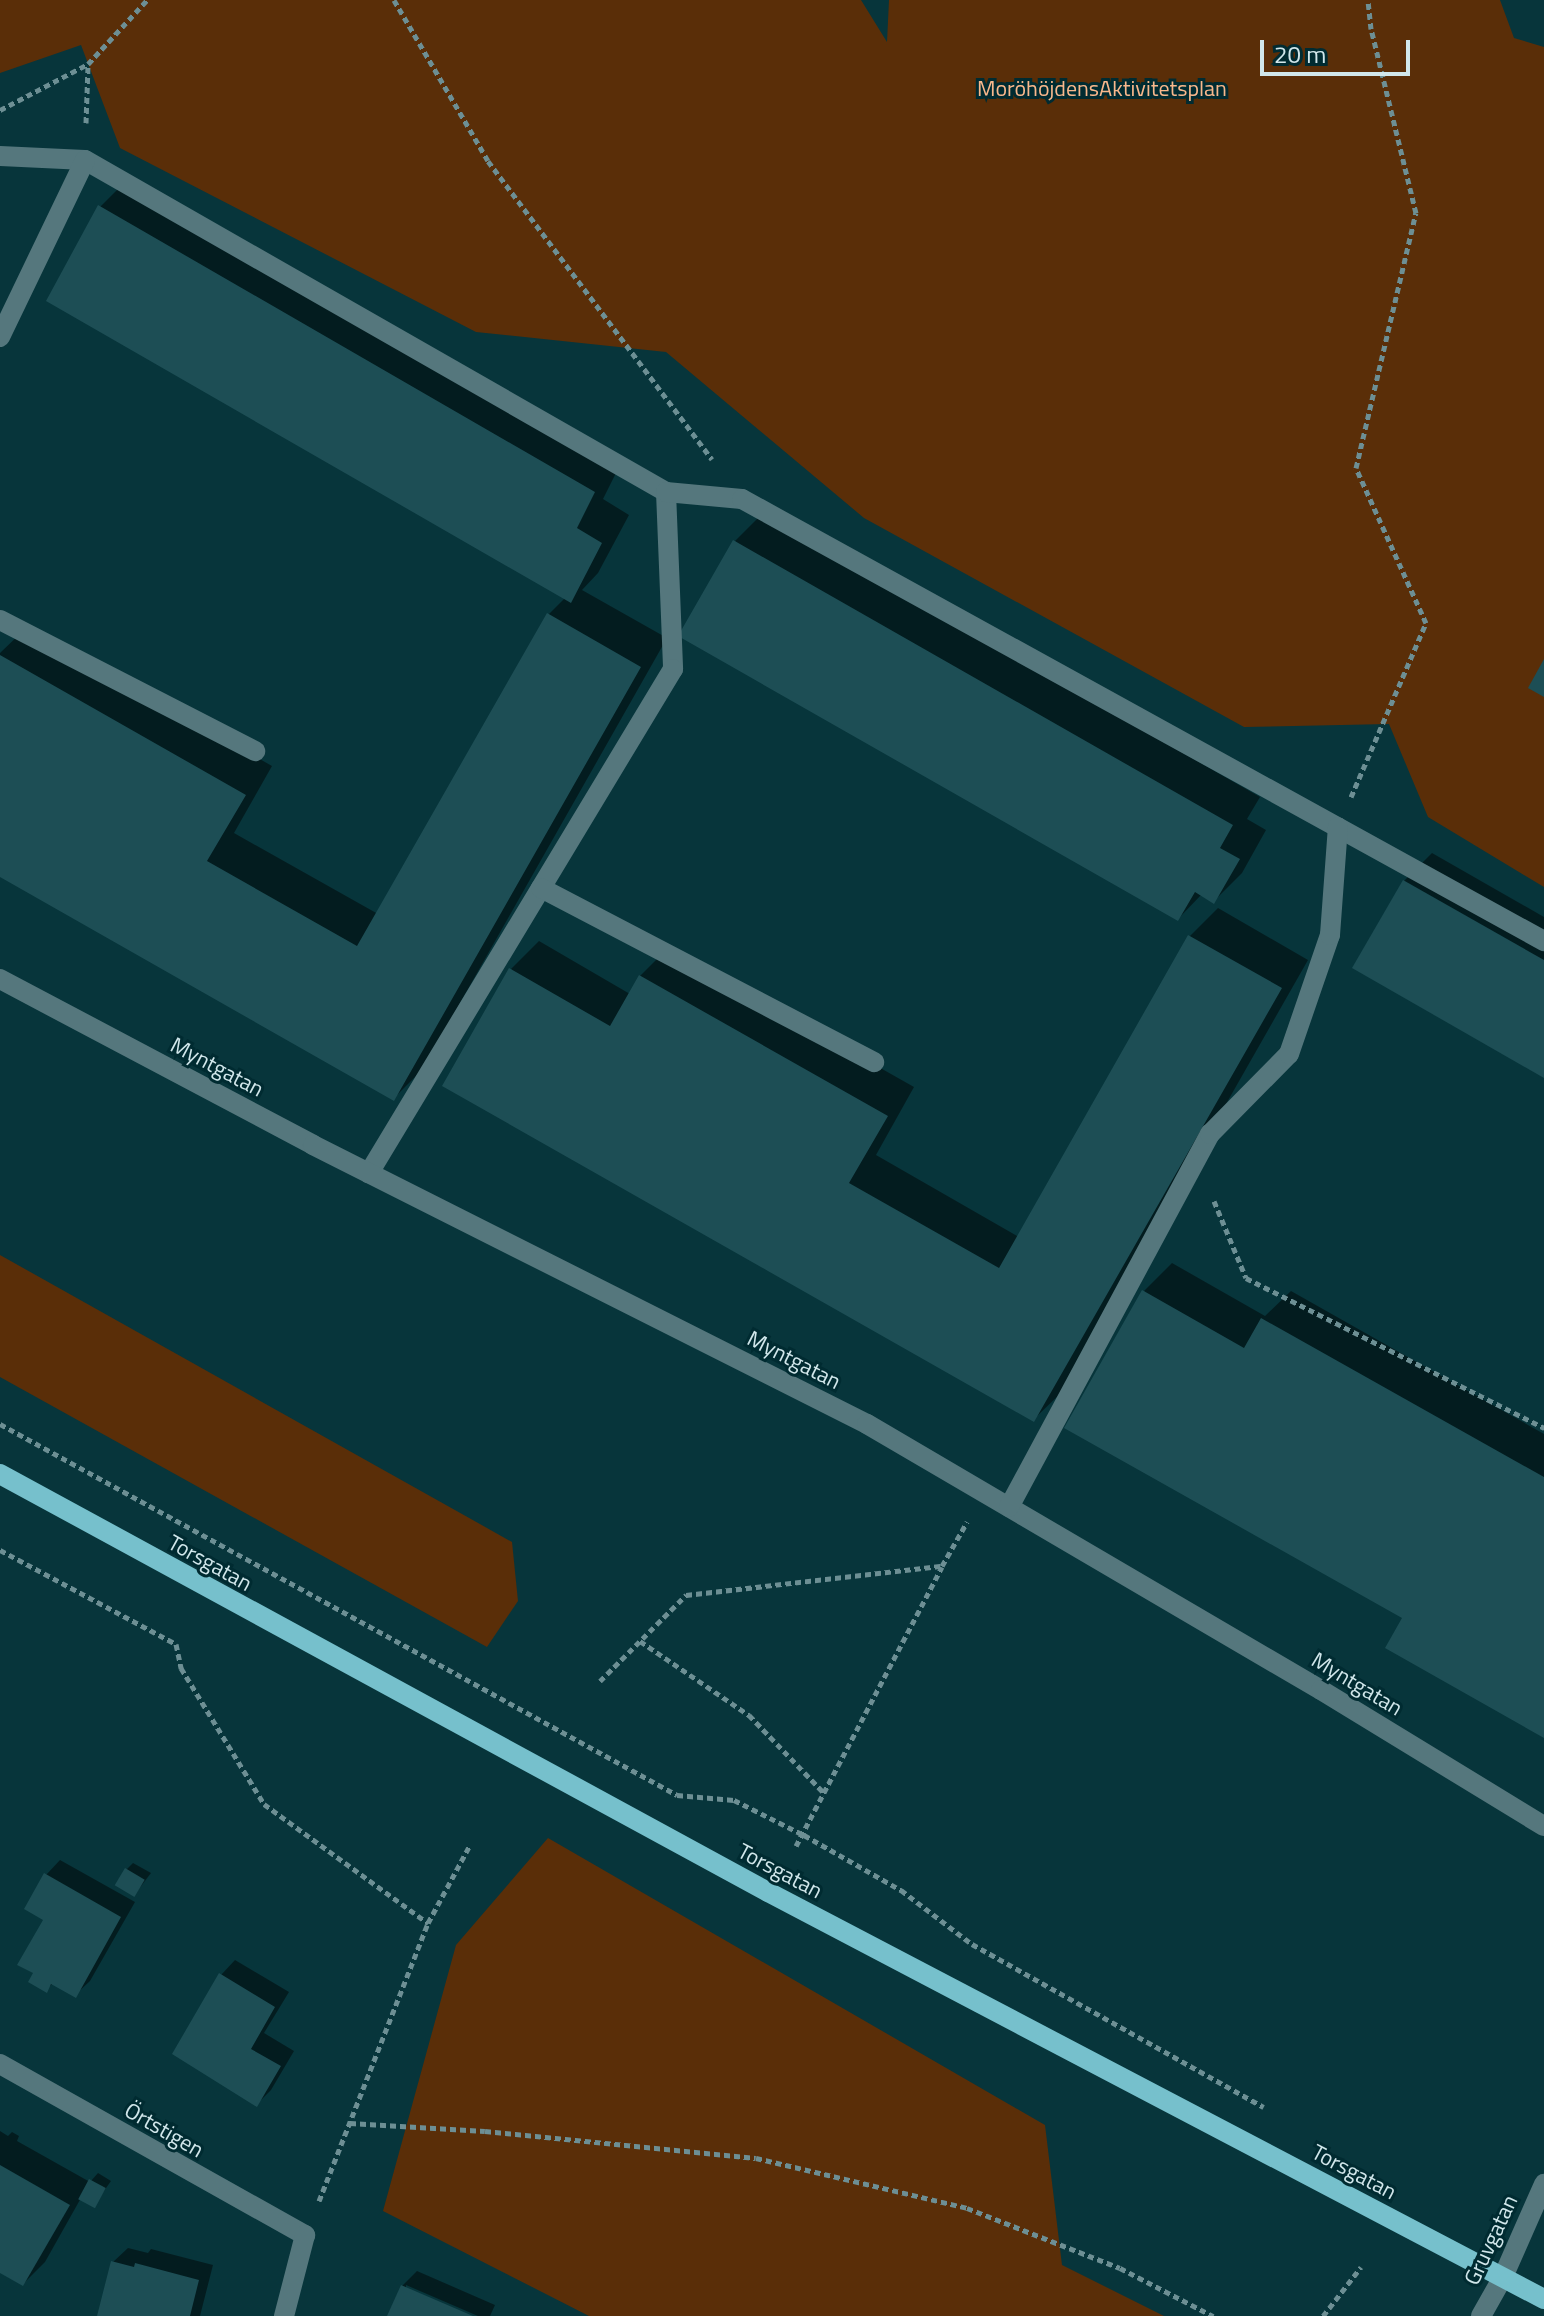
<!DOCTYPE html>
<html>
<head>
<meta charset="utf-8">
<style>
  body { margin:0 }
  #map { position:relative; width:1544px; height:2316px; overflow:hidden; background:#07353b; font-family:"Titillium Web",sans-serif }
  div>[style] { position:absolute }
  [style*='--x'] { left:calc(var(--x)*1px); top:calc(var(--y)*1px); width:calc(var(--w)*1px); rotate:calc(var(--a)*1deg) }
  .green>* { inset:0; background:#5a2e08 }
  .shadow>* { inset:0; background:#0007 }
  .building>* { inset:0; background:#1d4e55; transform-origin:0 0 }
  .path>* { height:5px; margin-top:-2.5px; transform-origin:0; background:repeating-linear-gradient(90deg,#6d8f94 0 6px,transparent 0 10px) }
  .minor>* { height:20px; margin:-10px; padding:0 10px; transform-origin:10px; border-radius:10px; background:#55777d }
  .major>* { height:20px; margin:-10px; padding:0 10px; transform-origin:10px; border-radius:10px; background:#76c0cc }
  span { translate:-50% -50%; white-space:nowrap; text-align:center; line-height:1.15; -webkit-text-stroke:6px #002b31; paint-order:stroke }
  .park-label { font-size:22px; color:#f9b88c }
  .street-label { font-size:22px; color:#d1e7eb }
  .scale { position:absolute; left:1260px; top:40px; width:150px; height:36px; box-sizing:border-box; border:4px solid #d1e7eb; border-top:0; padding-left:10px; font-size:24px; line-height:28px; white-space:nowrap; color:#d1e7eb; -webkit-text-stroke:6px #002b31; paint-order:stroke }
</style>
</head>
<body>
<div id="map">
  <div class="green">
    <i style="clip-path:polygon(0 0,861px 0,887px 42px,889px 0,1500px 0,1514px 38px,1544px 47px,1544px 887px,1428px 817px,1389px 724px,1244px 727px,864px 518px,666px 352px,476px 332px,120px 148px,81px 45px,0 73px)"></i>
    <i style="clip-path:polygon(0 1255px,512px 1542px,518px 1601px,487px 1647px,0 1377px)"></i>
    <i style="clip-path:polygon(548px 1838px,1045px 2125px,1062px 2265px,1164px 2316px,589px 2316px,383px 2211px,456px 1945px)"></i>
  </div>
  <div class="shadow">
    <i style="clip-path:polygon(128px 179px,621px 463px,603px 499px,629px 515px,598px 573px,582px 590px,667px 638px,422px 1070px,394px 1098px,0 875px,0 653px,27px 627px,272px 766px,234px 833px,378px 914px,548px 615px,565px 598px,100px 207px)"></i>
    <i style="clip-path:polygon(763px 513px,1260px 797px,1247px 819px,1266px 830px,1242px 873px,1214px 901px,1202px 894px,1178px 919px,735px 541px)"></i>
    <i style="clip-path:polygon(1432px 853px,1544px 917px,1544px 1076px,1404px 881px)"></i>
    <i style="clip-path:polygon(1218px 908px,1308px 960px,1062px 1392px,1034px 1419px,511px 969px,539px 941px,630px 994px,640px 976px,668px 948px,914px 1087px,876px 1155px,1019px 1237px,1190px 936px)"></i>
    <i style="clip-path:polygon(1172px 1263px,1265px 1316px,1291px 1291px,1544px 1434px,1544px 1736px,1404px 1617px,1144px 1291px)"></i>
    <i style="clip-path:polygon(60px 1860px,135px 1902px,90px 1981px,75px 1995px,53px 1983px,46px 1990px,36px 1973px,46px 1919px,46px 1875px)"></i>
    <i style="clip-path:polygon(133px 1863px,151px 1873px,135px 1894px,126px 1870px)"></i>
    <i style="clip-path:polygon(235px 1960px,289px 1992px,264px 2033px,294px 2051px,271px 2090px,257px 2104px,221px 1975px)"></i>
    <i style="clip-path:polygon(0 2131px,8px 2136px,12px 2132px,19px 2136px,17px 2141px,90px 2182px,98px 2173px,111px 2181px,94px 2205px,81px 2198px,45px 2262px,23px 2284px,0 2271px)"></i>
    <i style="clip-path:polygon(128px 2248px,148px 2253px,151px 2249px,213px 2265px,200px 2316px,99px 2316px,113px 2262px)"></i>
    <i style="clip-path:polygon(417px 2271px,495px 2305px,490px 2316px,478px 2316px,406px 2285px,406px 2289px,468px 2316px,389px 2316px,402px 2286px)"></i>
  </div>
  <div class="building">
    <i style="clip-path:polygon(98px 205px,595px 492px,577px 528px,602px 543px,571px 603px,46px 301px)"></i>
    <i style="clip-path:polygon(733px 540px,1233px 825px,1220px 848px,1240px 859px,1214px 904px,1195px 892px,1178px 921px,678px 636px)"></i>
    <i style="clip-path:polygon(547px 613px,641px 667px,394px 1101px,0 877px,0 655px,246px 795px,207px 861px,357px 946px)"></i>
    <i style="clip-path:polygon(1544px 659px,1544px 697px,1528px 688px)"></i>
    <i style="clip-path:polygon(1403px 880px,1544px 960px,1544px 1078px,1352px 968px)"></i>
    <i style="clip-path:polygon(1188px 935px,1282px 988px,1034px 1422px,442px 1086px,509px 968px,610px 1026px,639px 975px,888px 1116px,849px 1183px,999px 1268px)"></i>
    <i style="clip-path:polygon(1142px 1290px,1244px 1348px,1261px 1318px,1544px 1477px,1544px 1738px,1385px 1648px,1402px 1618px,1064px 1428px)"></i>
    <i style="left:125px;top:1868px;width:23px;height:20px;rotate:31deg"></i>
    <i style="clip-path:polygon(44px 1873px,121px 1917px,76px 1998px,51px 1984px,47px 1993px,28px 1982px,33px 1973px,17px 1965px,43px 1920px,24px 1909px)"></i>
    <i style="clip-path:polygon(219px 1973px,275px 2007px,251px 2049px,281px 2066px,257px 2107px,172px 2054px)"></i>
    <i style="clip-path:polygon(0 2165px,70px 2205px,23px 2286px,0 2273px)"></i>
    <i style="left:89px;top:2179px;width:19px;height:23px;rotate:28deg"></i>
    <i style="clip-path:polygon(111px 2261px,134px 2267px,135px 2263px,199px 2280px,190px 2316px,97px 2316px)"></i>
    <i style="clip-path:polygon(401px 2285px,473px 2316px,387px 2316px)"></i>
  </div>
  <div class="path">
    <i style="--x:394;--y:0;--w:186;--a:59.7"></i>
    <i style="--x:488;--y:161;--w:373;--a:53.1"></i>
    <i style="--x:0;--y:110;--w:99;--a:-27.6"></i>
    <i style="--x:88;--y:64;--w:87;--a:-47.3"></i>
    <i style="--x:86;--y:123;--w:58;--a:-88"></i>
    <i style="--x:1351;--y:797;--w:189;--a:-66.7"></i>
    <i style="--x:1426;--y:623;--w:170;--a:-114.3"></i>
    <i style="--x:1356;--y:468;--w:262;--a:-76.8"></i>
    <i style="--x:1416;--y:213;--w:189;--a:-103.7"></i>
    <i style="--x:1371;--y:29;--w:29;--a:-96"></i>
    <i style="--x:1214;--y:1201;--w:83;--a:67.4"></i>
    <i style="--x:1246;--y:1278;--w:334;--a:26.7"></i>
    <i style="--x:0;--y:1424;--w:772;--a:28.72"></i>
    <i style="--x:677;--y:1795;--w:57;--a:5"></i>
    <i style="--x:734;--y:1800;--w:78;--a:26.6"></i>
    <i style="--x:804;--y:1835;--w:112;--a:29.6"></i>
    <i style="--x:901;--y:1890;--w:89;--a:37.3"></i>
    <i style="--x:972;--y:1944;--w:334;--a:29.2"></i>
    <i style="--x:0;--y:1550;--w:200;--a:28.1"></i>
    <i style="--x:176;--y:1644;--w:25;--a:78"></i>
    <i style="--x:181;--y:1668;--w:159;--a:58.6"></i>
    <i style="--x:264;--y:1804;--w:203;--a:36"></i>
    <i style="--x:640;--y:1641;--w:132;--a:34.2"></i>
    <i style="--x:749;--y:1715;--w:110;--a:46.1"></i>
    <i style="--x:600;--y:1681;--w:122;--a:-45"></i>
    <i style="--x:686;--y:1595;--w:258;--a:-6.5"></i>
    <i style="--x:942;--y:1566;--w:51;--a:-60.4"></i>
    <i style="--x:796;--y:1846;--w:315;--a:-62.4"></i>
    <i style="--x:350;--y:2123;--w:135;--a:3.4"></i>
    <i style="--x:485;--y:2131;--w:272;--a:5.7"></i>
    <i style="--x:756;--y:2158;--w:217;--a:13.3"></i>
    <i style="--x:967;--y:2208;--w:164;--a:21.4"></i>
    <i style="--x:1120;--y:2268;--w:105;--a:27.3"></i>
    <i style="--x:319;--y:2201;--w:299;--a:-68.6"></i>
    <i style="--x:428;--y:1923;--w:89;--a:-61.7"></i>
    <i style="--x:1323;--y:2316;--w:62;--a:-52.2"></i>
  </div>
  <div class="minor">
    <i style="--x:0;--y:156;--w:85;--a:2.7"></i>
    <i style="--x:85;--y:160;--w:669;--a:29.74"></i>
    <i style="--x:666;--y:492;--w:177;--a:87.7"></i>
    <i style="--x:673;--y:669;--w:589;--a:121.1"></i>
    <i style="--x:0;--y:337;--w:196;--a:-64.3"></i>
    <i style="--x:666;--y:492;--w:76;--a:5.3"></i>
    <i style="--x:742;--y:499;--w:916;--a:28.86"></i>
    <i style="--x:0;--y:620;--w:287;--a:27.2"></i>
    <i style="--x:541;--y:888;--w:376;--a:27.6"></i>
    <i style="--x:0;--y:979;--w:354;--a:27.9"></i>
    <i style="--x:313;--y:1145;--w:620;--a:26.73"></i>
    <i style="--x:867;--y:1424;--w:526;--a:30.37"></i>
    <i style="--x:1321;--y:1690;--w:261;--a:31.4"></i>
    <i style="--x:1009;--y:1507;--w:424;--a:-61.7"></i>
    <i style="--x:1210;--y:1134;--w:112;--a:-45.4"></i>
    <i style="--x:1289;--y:1054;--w:126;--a:-71"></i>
    <i style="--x:1330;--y:935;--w:108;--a:-85.8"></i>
    <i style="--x:0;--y:2064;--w:350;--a:29.3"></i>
    <i style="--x:305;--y:2235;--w:84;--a:104.5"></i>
    <i style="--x:1481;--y:2316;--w:45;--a:-60.6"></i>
    <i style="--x:1503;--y:2277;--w:102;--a:-66.2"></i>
  </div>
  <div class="major">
    <i style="--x:0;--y:1474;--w:874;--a:28.56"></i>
    <i style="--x:768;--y:1892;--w:876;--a:27.68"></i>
  </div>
  <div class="park-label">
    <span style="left:1102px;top:89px">MoröhöjdensAktivitetsplan</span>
  </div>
  <div class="street-label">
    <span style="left:217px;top:1067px;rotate:28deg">Myntgatan</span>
    <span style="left:794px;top:1360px;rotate:27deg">Myntgatan</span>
    <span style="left:210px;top:1563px;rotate:29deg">Torsgatan</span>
    <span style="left:1357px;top:1684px;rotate:31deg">Myntgatan</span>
    <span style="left:780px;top:1871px;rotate:28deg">Torsgatan</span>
    <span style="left:164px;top:2130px;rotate:30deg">Örtstigen</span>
    <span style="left:1354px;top:2172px;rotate:28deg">Torsgatan</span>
    <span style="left:1491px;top:2240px;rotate:-65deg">Gruvgatan</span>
  </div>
  <div class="scale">20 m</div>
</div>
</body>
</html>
